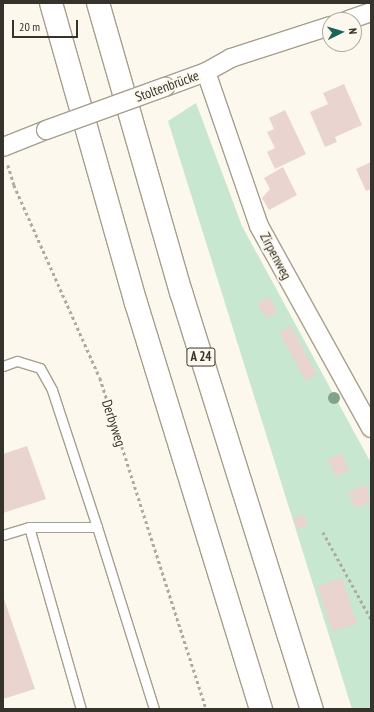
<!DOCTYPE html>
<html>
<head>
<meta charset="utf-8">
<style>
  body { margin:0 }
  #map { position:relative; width:374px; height:712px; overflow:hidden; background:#fdf8ed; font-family:"PT Sans Narrow",sans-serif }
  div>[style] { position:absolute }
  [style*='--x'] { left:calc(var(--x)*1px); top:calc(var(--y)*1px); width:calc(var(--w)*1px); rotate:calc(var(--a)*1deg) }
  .green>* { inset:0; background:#c8e7d1 }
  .building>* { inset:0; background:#ead4cf; transform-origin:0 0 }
  .path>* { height:2.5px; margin-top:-1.25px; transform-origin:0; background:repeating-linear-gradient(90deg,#aeaaa1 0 3px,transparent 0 6px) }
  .roads { filter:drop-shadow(1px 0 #a79f8e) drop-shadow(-1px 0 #a79f8e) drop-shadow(0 1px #a79f8e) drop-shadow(0 -1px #a79f8e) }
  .lane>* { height:9px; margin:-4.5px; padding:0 4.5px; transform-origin:4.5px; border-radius:4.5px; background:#fff }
  .street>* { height:18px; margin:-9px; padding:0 9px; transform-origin:9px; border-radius:9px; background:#fff }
  .highway>* { height:22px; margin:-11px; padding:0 11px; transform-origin:11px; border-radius:11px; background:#fff }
  .bridges { filter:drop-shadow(1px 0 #a79f8e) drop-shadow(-1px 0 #a79f8e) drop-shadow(0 1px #a79f8e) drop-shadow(0 -1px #a79f8e) }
  .street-bridge>* { height:18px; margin:-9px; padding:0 9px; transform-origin:9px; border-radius:9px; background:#fff }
  .trees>* { width:12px; height:12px; margin:-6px; border-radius:50%; background:#82a28a }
  span { translate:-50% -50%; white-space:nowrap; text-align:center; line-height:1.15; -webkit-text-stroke:4px #fdf8ed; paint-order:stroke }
  .shield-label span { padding:1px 3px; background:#fdf8ed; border:1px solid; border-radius:3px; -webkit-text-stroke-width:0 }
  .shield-label { font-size:13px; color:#36332c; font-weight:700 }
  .street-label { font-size:14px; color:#36332c }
  .frame { position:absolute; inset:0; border:4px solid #36332c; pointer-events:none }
  .north { position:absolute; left:322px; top:12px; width:40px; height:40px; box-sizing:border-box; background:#fdf8ed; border:1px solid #ada9a0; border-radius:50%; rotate:85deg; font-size:11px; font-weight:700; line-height:16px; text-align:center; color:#36332c }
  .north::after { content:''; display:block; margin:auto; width:14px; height:18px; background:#1c6459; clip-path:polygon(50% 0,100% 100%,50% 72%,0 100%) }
  .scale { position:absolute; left:12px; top:20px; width:66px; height:18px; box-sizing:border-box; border:2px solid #36332c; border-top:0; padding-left:5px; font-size:12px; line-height:14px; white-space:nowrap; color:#36332c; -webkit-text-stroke:3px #fdf8ed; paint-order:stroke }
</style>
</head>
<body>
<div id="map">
  <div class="green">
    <i style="clip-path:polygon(196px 103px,242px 226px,371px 463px,371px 709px,352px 709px,168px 121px)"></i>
  </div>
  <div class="building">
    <i style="clip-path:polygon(344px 84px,362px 125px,335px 137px,337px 142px,325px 147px,310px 112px,328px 104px,323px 93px)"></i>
    <i style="clip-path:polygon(285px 110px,306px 154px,275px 169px,267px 152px,275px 148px,267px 132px,274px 129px,269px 118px)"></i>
    <i style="clip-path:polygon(371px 162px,371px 189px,366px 191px,356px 169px)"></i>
    <i style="clip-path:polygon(283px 167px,297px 195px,269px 210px,262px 198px,270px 189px,264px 178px)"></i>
    <i style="left:269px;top:297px;width:17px;height:13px;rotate:62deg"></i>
    <i style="left:291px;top:326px;width:55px;height:13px;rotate:62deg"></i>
    <i style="clip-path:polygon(27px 446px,46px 499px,3px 513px,3px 454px)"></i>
    <i style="left:341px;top:453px;width:19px;height:15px;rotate:65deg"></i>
    <i style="clip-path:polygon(366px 484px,371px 502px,355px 508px,348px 492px)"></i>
    <i style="left:303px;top:514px;width:12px;height:11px;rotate:66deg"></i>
    <i style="left:342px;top:578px;width:48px;height:26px;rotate:72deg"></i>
    <i style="clip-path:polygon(3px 596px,35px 689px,3px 699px)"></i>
  </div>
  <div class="path">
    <i style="--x:8;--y:165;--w:21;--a:73"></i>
    <i style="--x:14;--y:185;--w:211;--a:66"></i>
    <i style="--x:100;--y:378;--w:348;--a:72.2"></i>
    <i style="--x:323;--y:532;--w:99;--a:61.1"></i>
  </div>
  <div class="roads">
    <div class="lane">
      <i style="--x:3;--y:366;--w:15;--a:-20"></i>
      <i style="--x:17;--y:361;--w:24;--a:17"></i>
      <i style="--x:40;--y:368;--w:25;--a:61"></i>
      <i style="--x:52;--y:390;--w:144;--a:71.8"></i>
      <i style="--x:97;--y:527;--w:68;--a:180"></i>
      <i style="--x:29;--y:527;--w:27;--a:163"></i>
      <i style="--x:29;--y:527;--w:189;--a:74.1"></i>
      <i style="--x:97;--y:527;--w:191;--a:72.6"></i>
    </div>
    <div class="street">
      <i style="--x:348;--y:20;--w:24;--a:-19"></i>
      <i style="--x:206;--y:72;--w:163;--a:71"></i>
      <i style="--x:259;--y:226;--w:231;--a:61"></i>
      <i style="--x:165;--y:87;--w:44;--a:-20.1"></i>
      <i style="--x:206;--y:72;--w:29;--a:-29"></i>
      <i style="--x:231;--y:58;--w:104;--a:-17.9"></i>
      <i style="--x:3;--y:147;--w:46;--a:-21.6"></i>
    </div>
    <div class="highway">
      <i style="--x:51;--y:3;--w:312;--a:74.2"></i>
      <i style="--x:136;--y:303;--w:425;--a:72.9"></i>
      <i style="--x:98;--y:3;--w:301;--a:74"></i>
      <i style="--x:181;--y:292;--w:437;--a:72.6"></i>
    </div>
  </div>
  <div class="bridges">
    <div class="street-bridge">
      <i style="--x:46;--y:130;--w:127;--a:-19.9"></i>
    </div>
  </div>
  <div class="trees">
    <i style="left:334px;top:398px"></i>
  </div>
  <div class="shield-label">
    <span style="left:201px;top:357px">A 24</span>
  </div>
  <div class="street-label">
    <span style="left:167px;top:86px;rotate:-20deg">Stoltenbrücke</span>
    <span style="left:276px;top:256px;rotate:62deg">Zirpenweg</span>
    <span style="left:114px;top:423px;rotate:72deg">Derbyweg</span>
  </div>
  <div class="frame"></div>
  <div class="north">N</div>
  <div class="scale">20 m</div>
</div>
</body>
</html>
